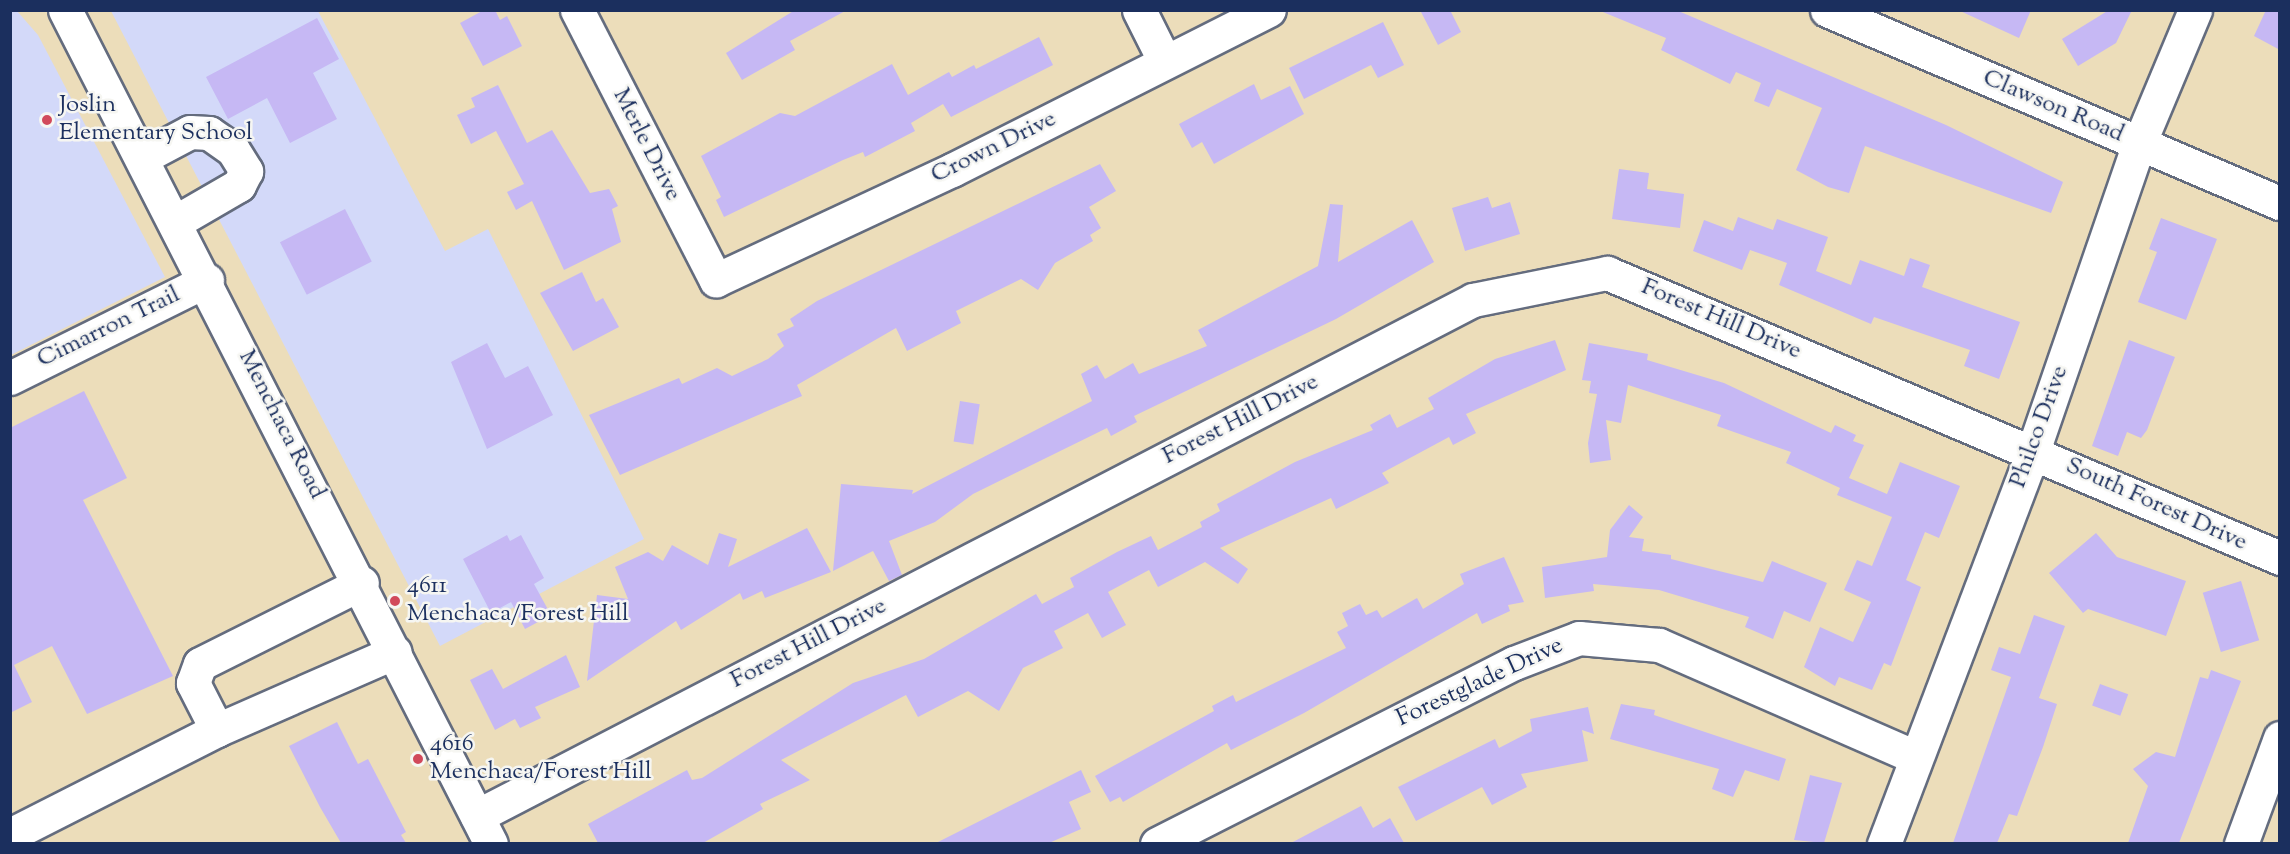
<!DOCTYPE html>
<html>
<head>
<meta charset="utf-8">
<style>
  body { margin:0 }
  #map { position:relative; width:2290px; height:854px; overflow:hidden; background:#ecddba; font-family:"Sorts Mill Goudy",serif }
  div>[style] { position:absolute }
  [style*='--x'] { left:calc(var(--x)*1px); top:calc(var(--y)*1px); width:calc(var(--w)*1px); rotate:calc(var(--a)*1deg) }
  .built>* { inset:0; background:#d3d9f9 }
  .building>* { inset:0; background:#c6b8f4; transform-origin:0 0 }
  .roads { filter:drop-shadow(2px 0 #646c7e) drop-shadow(-2px 0 #646c7e) drop-shadow(0 2px #646c7e) drop-shadow(0 -2px #646c7e) }
  .minor>* { height:33px; margin:-16.5px; padding:0 16.5px; transform-origin:16.5px; border-radius:16.5px; background:#fff }
  .major>* { height:33px; margin:-16.5px; padding:0 16.5px; transform-origin:16.5px; border-radius:16.5px; background:#fff }
  .dots>* { width:16px; height:16px; translate:-50% -50%; box-sizing:border-box; border:3px solid #f6f6f2; border-radius:50% }
  span { translate:-50% -50%; white-space:nowrap; text-align:center; line-height:1.15; -webkit-text-stroke:5px #f6f6f2; paint-order:stroke }
  .poi-label { font-size:24px; color:#1b2f5e }
  .left { translate:0 -50%; text-align:left }
  .street-label { font-size:24px; color:#1b2f5e }
  .frame { position:absolute; inset:0; border:12px solid #1b2f5e; pointer-events:none }
</style>
</head>
<body>
<div id="map">
  <div class="built">
    <i style="clip-path:polygon(17px 11px,38px 35px,165px 277px,11px 355px,10px 11px)"></i>
    <i style="clip-path:polygon(111px 11px,318px 11px,445px 251px,488px 229px,644px 539px,440px 646px)"></i>
  </div>
  <div class="building">
    <i style="clip-path:polygon(484px 10px,495px 10px,500px 20px,507px 16px,522px 46px,483px 66px,460px 23px)"></i>
    <i style="clip-path:polygon(795px 10px,847px 10px,790px 41px,795px 50px,742px 80px,726px 53px)"></i>
    <i style="clip-path:polygon(1420px 10px,1450px 10px,1461px 32px,1438px 45px)"></i>
    <i style="clip-path:polygon(1598px 10px,1676px 10px,1946px 125px,2063px 182px,2051px 213px,1865px 146px,1849px 193px,1828px 187px,1796px 170px,1822px 108px,1777px 89px,1769px 107px,1754px 101px,1761px 83px,1736px 72px,1730px 84px,1661px 50px,1666px 38px)"></i>
    <i style="clip-path:polygon(1958px 10px,2031px 10px,2019px 38px)"></i>
    <i style="clip-path:polygon(2109px 10px,2132px 10px,2116px 43px,2078px 66px,2062px 39px)"></i>
    <i style="clip-path:polygon(2266px 10px,2280px 10px,2280px 50px,2254px 36px)"></i>
    <i style="clip-path:polygon(317px 18px,339px 59px,313px 73px,337px 119px,290px 143px,267px 98px,228px 119px,206px 77px)"></i>
    <i style="clip-path:polygon(1383px 22px,1404px 65px,1378px 78px,1371px 65px,1304px 99px,1289px 68px)"></i>
    <i style="clip-path:polygon(1039px 37px,1053px 65px,951px 117px,943px 104px,911px 123px,915px 131px,865px 157px,863px 152px,843px 160px,724px 217px,716px 200px,721px 197px,701px 156px,780px 113px,795px 116px,892px 64px,908px 95px,949px 72px,952px 77px,974px 65px,976px 69px)"></i>
    <i style="clip-path:polygon(1254px 84px,1261px 100px,1290px 86px,1304px 114px,1214px 164px,1202px 142px,1192px 148px,1179px 124px)"></i>
    <i style="clip-path:polygon(498px 85px,527px 143px,552px 130px,590px 193px,609px 189px,618px 206px,612px 209px,621px 242px,564px 270px,532px 201px,516px 210px,507px 192px,524px 184px,496px 131px,471px 144px,457px 115px,475px 107px,471px 98px)"></i>
    <i style="clip-path:polygon(1100px 164px,1116px 191px,1089px 207px,1101px 228px,1090px 235px,1093px 241px,1055px 263px,1038px 290px,1021px 279px,956px 311px,961px 323px,907px 351px,896px 328px,797px 385px,802px 396px,620px 475px,589px 415px,679px 378px,682px 384px,717px 368px,732px 376px,768px 359px,784px 346px,777px 334px,794px 326px,790px 319px,817px 301px)"></i>
    <i style="clip-path:polygon(1619px 169px,1649px 173px,1647px 189px,1684px 194px,1680px 228px,1612px 219px)"></i>
    <i style="clip-path:polygon(1488px 197px,1492px 208px,1510px 202px,1520px 234px,1465px 251px,1452px 208px)"></i>
    <i style="clip-path:polygon(1330px 204px,1343px 205px,1338px 262px,1412px 220px,1434px 262px,1336px 319px,1134px 416px,1137px 422px,1111px 436px,1107px 428px,973px 494px,935px 522px,889px 541px,902px 575px,889px 581px,873px 551px,833px 571px,841px 484px,913px 490px,912px 494px,1092px 401px,1081px 374px,1097px 365px,1105px 379px,1133px 363px,1139px 374px,1207px 346px,1198px 330px,1318px 266px)"></i>
    <i style="left:345px;top:209px;width:59px;height:73px;rotate:63deg"></i>
    <i style="clip-path:polygon(1738px 217px,1773px 230px,1777px 219px,1828px 237px,1816px 271px,1851px 285px,1860px 260px,1904px 276px,1910px 258px,1930px 265px,1922px 287px,2020px 322px,1999px 379px,1964px 366px,1970px 350px,1874px 317px,1871px 324px,1779px 285px,1787px 263px,1750px 250px,1742px 270px,1693px 251px,1704px 220px,1733px 231px)"></i>
    <i style="clip-path:polygon(2161px 218px,2217px 239px,2186px 320px,2138px 302px,2157px 252px,2149px 249px)"></i>
    <i style="clip-path:polygon(582px 272px,596px 302px,603px 298px,619px 327px,573px 351px,540px 293px)"></i>
    <i style="clip-path:polygon(1555px 340px,1566px 370px,1466px 414px,1476px 433px,1453px 445px,1449px 437px,1382px 473px,1389px 483px,1336px 509px,1331px 498px,1220px 548px,1248px 569px,1238px 584px,1205px 562px,1158px 587px,1149px 570px,1108px 592px,1126px 625px,1102px 638px,1088px 613px,1054px 631px,1063px 648px,1023px 668px,999px 711px,968px 691px,918px 717px,906px 695px,781px 760px,810px 780px,760px 804px,763px 809px,703px 843px,598px 843px,588px 824px,687px 770px,692px 780px,702px 778px,853px 683px,924px 659px,1036px 594px,1042px 604px,1074px 587px,1070px 578px,1117px 552px,1151px 536px,1158px 550px,1202px 527px,1200px 522px,1220px 511px,1217px 504px,1295px 462px,1373px 430px,1370px 425px,1390px 414px,1397px 428px,1434px 409px,1428px 398px,1495px 359px)"></i>
    <i style="clip-path:polygon(2129px 340px,2175px 357px,2147px 430px,2141px 438px,2127px 432px,2118px 456px,2092px 446px)"></i>
    <i style="clip-path:polygon(487px 343px,505px 378px,528px 366px,553px 415px,487px 449px,451px 362px)"></i>
    <i style="clip-path:polygon(1589px 343px,1648px 354px,1647px 360px,1724px 383px,1831px 433px,1835px 425px,1856px 435px,1853px 441px,1864px 445px,1849px 478px,1887px 494px,1900px 462px,1960px 486px,1939px 538px,1925px 532px,1906px 580px,1921px 587px,1891px 666px,1884px 663px,1872px 690px,1839px 677px,1835px 686px,1804px 667px,1820px 627px,1853px 642px,1871px 602px,1844px 590px,1857px 560px,1872px 566px,1892px 517px,1837px 495px,1840px 488px,1786px 463px,1791px 452px,1717px 426px,1721px 415px,1628px 385px,1621px 423px,1606px 420px,1611px 460px,1590px 463px,1588px 443px,1597px 394px,1589px 393px,1591px 381px,1582px 380px)"></i>
    <i style="clip-path:polygon(84px 391px,127px 478px,83px 500px,173px 676px,87px 714px,52px 646px,14px 665px,32px 702px,10px 713px,10px 428px)"></i>
    <i style="left:960px;top:401px;width:20px;height:41px;rotate:9deg"></i>
    <i style="clip-path:polygon(1629px 505px,1643px 517px,1629px 537px,1644px 539px,1642px 551px,1671px 555px,1671px 559px,1763px 582px,1772px 561px,1827px 583px,1810px 622px,1784px 611px,1773px 639px,1745px 627px,1749px 617px,1659px 590px,1593px 584px,1594px 591px,1545px 598px,1542px 567px,1607px 557px,1610px 530px)"></i>
    <i style="clip-path:polygon(807px 528px,831px 572px,765px 598px,762px 591px,743px 600px,740px 593px,681px 630px,676px 621px,587px 681px,597px 595px,628px 599px,615px 567px,648px 552px,663px 561px,672px 545px,708px 565px,719px 533px,737px 539px,728px 567px)"></i>
    <i style="clip-path:polygon(2096px 533px,2117px 557px,2186px 581px,2166px 636px,2088px 609px,2083px 613px,2049px 573px)"></i>
    <i style="clip-path:polygon(507px 535px,510px 541px,521px 535px,544px 578px,534px 584px,551px 615px,525px 629px,511px 602px,491px 613px,463px 559px)"></i>
    <i style="clip-path:polygon(1504px 557px,1524px 602px,1508px 605px,1510px 611px,1482px 624px,1477px 613px,1304px 713px,1231px 750px,1227px 743px,1123px 802px,1120px 797px,1110px 802px,1095px 776px,1214px 711px,1212px 706px,1233px 695px,1236px 702px,1346px 648px,1337px 632px,1348px 626px,1342px 613px,1360px 604px,1366px 615px,1377px 610px,1382px 618px,1417px 598px,1423px 609px,1464px 584px,1460px 574px)"></i>
    <i style="left:2241px;top:581px;width:62px;height:40px;rotate:73deg"></i>
    <i style="clip-path:polygon(2034px 615px,2065px 626px,2039px 698px,2057px 704px,2043px 747px,2017px 816px,2009px 814px,1997px 843px,1953px 843px,2011px 677px,1991px 670px,1999px 647px,2020px 654px)"></i>
    <i style="clip-path:polygon(566px 655px,580px 687px,535px 707px,541px 718px,520px 728px,515px 719px,495px 730px,470px 680px,492px 669px,503px 689px)"></i>
    <i style="clip-path:polygon(2211px 670px,2241px 681px,2179px 843px,2128px 843px,2148px 786px,2133px 769px,2156px 752px,2175px 757px,2200px 677px,2208px 679px)"></i>
    <i style="left:2100px;top:684px;width:30px;height:23px;rotate:20deg"></i>
    <i style="clip-path:polygon(1621px 704px,1655px 710px,1654px 715px,1786px 759px,1779px 781px,1745px 770px,1733px 797px,1712px 789px,1719px 769px,1610px 739px)"></i>
    <i style="clip-path:polygon(1588px 707px,1594px 734px,1582px 730px,1588px 761px,1521px 774px,1527px 787px,1492px 805px,1482px 787px,1416px 821px,1398px 787px,1495px 739px,1499px 748px,1532px 731px,1530px 719px)"></i>
    <i style="clip-path:polygon(337px 722px,358px 764px,368px 759px,406px 832px,401px 835px,406px 843px,341px 843px,320px 807px,289px 746px)"></i>
    <i style="clip-path:polygon(1081px 770px,1091px 792px,1069px 802px,1081px 829px,1049px 843px,936px 843px)"></i>
    <i style="clip-path:polygon(1810px 775px,1842px 783px,1824px 843px,1794px 840px)"></i>
    <i style="clip-path:polygon(1361px 806px,1373px 828px,1390px 818px,1404px 843px,1291px 843px)"></i>
  </div>
  <div class="roads">
    <div class="minor">
      <i style="--x:577;--y:10;--w:304;--a:62.8"></i>
      <i style="--x:716;--y:280;--w:260;--a:-25"></i>
      <i style="--x:952;--y:170;--w:355;--a:-26.8"></i>
      <i style="--x:1139;--y:10;--w:58;--a:63.4"></i>
      <i style="--x:1827;--y:10;--w:492;--a:23.1"></i>
      <i style="--x:143;--y:157;--w:53;--a:-28"></i>
      <i style="--x:190;--y:132;--w:19;--a:3"></i>
      <i style="--x:209;--y:133;--w:29;--a:35"></i>
      <i style="--x:233;--y:150;--w:25;--a:58"></i>
      <i style="--x:246;--y:171;--w:16;--a:117"></i>
      <i style="--x:239;--y:185;--w:72;--a:149.9"></i>
      <i style="--x:10;--y:378;--w:220;--a:-26.4"></i>
      <i style="--x:217;--y:730;--w:53;--a:-117.1"></i>
      <i style="--x:193;--y:683;--w:20;--a:-70"></i>
      <i style="--x:200;--y:664;--w:181;--a:-26.6"></i>
      <i style="--x:477;--y:816;--w:1122;--a:-27.39"></i>
      <i style="--x:1473;--y:300;--w:137;--a:-11.4"></i>
      <i style="--x:1607;--y:273;--w:731;--a:22.95"></i>
      <i style="--x:10;--y:835;--w:232;--a:-26.9"></i>
      <i style="--x:217;--y:730;--w:194;--a:-23.7"></i>
      <i style="--x:1157;--y:844;--w:400;--a:-26.9"></i>
      <i style="--x:1514;--y:663;--w:70;--a:-21"></i>
      <i style="--x:1579;--y:638;--w:80;--a:5"></i>
      <i style="--x:1659;--y:645;--w:279;--a:23.6"></i>
      <i style="--x:1884;--y:844;--w:420;--a:-69.2"></i>
      <i style="--x:2033;--y:451;--w:325;--a:-71"></i>
      <i style="--x:2139;--y:144;--w:145;--a:-67.3"></i>
      <i style="--x:2241;--y:844;--w:113;--a:-69.8"></i>
    </div>
    <div class="major">
      <i style="--x:65;--y:10;--w:936;--a:62.94"></i>
    </div>
  </div>
  <div class="dots">
    <i style="left:47px;top:120px;background:#d1495b"></i>
    <i style="left:395px;top:601px;background:#d1495b"></i>
    <i style="left:418px;top:759px;background:#d1495b"></i>
  </div>
  <div class="poi-label">
    <span class="left" style="left:59px;top:120px">Joslin<br>Elementary School</span>
    <span class="left" style="left:407px;top:601px">4611<br>Menchaca/Forest Hill</span>
    <span class="left" style="left:430px;top:759px">4616<br>Menchaca/Forest Hill</span>
  </div>
  <div class="street-label">
    <span style="left:2053px;top:107px;rotate:23deg">Clawson Road</span>
    <span style="left:646px;top:145px;rotate:63deg">Merle Drive</span>
    <span style="left:994px;top:148px;rotate:-26deg">Crown Drive</span>
    <span style="left:1721px;top:320px;rotate:23deg">Forest Hill Drive</span>
    <span style="left:109px;top:328px;rotate:-26deg">Cimarron Trail</span>
    <span style="left:1241px;top:420px;rotate:-27deg">Forest Hill Drive</span>
    <span style="left:281px;top:425px;rotate:63deg">Menchaca Road</span>
    <span style="left:2040px;top:427px;rotate:-70deg">Philco Drive</span>
    <span style="left:2156px;top:505px;rotate:24deg">South Forest Drive</span>
    <span style="left:809px;top:644px;rotate:-27deg">Forest Hill Drive</span>
    <span style="left:1480px;top:683px;rotate:-25deg">Forestglade Drive</span>
  </div>
  <div class="frame"></div>
</div>
</body>
</html>
